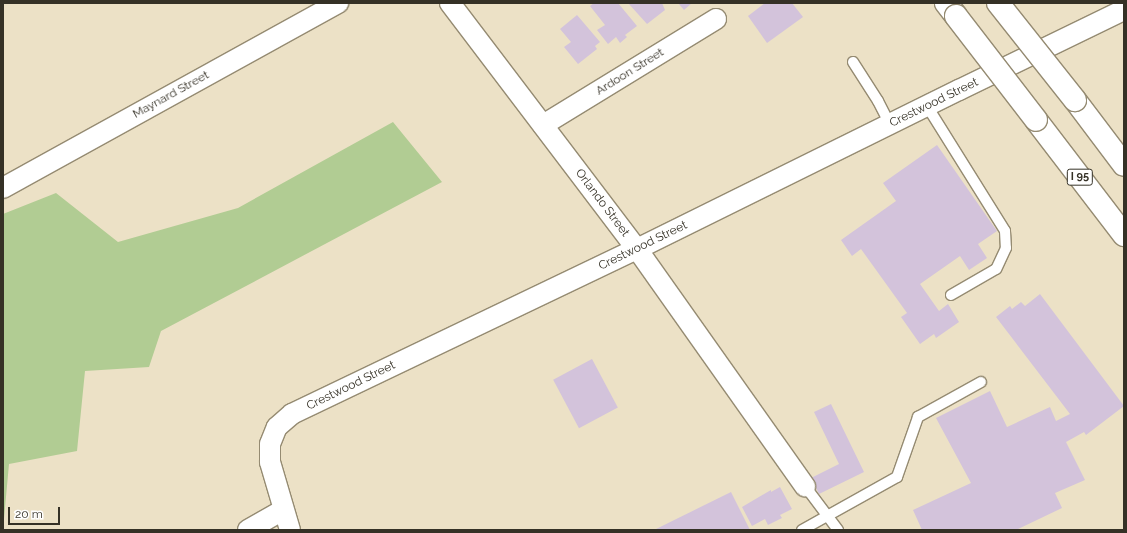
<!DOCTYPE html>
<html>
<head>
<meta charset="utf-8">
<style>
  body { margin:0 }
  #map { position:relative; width:1127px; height:533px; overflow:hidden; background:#ece1c6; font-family:Raleway,sans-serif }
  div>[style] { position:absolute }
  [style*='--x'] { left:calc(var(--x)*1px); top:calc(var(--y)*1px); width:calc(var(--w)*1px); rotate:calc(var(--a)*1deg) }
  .green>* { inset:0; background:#b1cc93 }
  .building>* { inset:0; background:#d3c3db; transform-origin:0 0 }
  .roads { filter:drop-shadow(1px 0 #958b72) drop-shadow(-1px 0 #958b72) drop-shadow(0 1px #958b72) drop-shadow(0 -1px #958b72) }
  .lane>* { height:10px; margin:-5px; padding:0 5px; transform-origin:5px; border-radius:5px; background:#fff }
  .street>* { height:20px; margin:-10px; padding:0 10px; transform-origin:10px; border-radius:10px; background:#fff }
  .highway>* { height:22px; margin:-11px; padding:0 11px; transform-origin:11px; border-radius:11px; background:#fff }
  .bridges { filter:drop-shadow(1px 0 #958b72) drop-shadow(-1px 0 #958b72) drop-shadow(0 1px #958b72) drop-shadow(0 -1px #958b72) }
  .highway-bridge>* { height:22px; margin:-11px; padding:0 11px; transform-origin:11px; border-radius:11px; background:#fff }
  span { translate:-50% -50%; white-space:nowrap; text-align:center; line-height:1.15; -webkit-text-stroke:4px #fff; paint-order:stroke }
  .shield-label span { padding:1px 3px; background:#fff; border:1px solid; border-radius:3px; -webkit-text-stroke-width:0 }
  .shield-label { font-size:11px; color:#353126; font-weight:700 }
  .street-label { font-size:12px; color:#353126 }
  .frame { position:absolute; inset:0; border:4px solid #353126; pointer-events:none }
  .scale { position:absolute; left:8px; top:507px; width:52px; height:18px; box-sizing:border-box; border:2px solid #353126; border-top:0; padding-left:5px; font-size:12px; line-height:14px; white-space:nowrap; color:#353126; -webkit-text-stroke:3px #fff; paint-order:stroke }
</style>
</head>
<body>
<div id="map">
  <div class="green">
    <i style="clip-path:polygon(393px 122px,442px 182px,161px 331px,149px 367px,85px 371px,77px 451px,9px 464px,3px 530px,3px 214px,56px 193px,118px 242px,238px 208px)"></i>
  </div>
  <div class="building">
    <i style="clip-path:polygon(594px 3px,618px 3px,637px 26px,625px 35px,627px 37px,620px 43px,616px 37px,608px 44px,597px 30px,605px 25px,590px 6px)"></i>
    <i style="clip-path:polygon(628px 3px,662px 3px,665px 10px,647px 24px)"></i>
    <i style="clip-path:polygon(678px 3px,692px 3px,684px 10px)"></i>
    <i style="clip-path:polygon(765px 3px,792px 3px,803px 17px,767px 43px,748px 16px)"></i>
    <i style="clip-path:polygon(577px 15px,600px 42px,595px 46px,597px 49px,578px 64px,564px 47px,571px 42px,560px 29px)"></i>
    <i style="clip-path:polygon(937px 145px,997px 231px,978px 244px,987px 258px,969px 270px,960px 256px,920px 284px,939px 311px,948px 304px,959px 322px,936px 338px,934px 334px,920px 344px,901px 317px,907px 313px,861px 249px,852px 256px,841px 240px,896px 201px,883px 183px)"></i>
    <i style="clip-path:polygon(1040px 294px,1124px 406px,1086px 435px,1084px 432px,1066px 442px,1085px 480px,1055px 493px,1062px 508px,1016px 530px,922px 530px,913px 510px,971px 483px,936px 418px,990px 391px,1007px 427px,1050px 407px,1056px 421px,1070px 414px,996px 317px,1010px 306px,1012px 309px,1021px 302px,1025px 306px)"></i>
    <i style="left:592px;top:359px;width:55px;height:44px;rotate:62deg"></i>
    <i style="clip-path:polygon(831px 404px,864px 472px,819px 494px,811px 478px,839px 464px,814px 412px)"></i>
    <i style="clip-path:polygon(780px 487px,792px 509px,780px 515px,782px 518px,768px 525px,765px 519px,752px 526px,742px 507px,771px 490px,771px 492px)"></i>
    <i style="clip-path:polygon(731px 492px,750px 530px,654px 530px)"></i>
  </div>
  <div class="roads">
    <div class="lane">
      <i style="--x:853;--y:62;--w:46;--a:57.3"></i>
      <i style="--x:878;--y:101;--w:27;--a:63"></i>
      <i style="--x:927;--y:106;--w:147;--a:58"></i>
      <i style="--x:1005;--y:231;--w:17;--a:87"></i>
      <i style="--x:1006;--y:248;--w:23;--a:115"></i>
      <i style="--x:996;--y:269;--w:52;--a:150"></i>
      <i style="--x:805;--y:486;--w:55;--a:53.1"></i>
      <i style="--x:802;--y:530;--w:109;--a:-29.2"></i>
      <i style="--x:897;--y:477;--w:64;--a:-70.7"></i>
      <i style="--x:918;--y:417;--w:72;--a:-29.1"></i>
    </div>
    <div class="street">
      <i style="--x:450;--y:3;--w:309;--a:52.8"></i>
      <i style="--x:637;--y:249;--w:291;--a:54.7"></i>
      <i style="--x:543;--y:125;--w:203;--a:-31.5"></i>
      <i style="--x:3;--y:188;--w:383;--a:-28.9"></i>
      <i style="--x:248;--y:530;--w:40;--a:-29.7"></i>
      <i style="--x:290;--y:530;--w:71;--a:-106.4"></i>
      <i style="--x:270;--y:462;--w:18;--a:-90"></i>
      <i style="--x:270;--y:444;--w:18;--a:-68"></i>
      <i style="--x:277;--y:427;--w:20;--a:-41"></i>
      <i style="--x:292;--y:414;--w:382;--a:-25.6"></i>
      <i style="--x:637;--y:249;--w:359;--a:-26.3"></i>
      <i style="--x:959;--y:90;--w:183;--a:-25.9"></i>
    </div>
    <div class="highway">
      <i style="--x:946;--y:3;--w:16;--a:52"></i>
      <i style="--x:1075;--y:100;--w:81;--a:53"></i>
      <i style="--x:1036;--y:120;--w:145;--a:52.6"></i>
    </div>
  </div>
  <div class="bridges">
    <div class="highway-bridge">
      <i style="--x:998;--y:3;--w:124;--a:51.6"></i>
      <i style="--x:956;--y:16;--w:131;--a:52.4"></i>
    </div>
  </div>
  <div class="shield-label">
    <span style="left:1080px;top:177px">I 95</span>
  </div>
  <div class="street-label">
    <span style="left:630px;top:72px;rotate:-32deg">Ardoon Street</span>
    <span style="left:171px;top:95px;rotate:-29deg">Maynard Street</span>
    <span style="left:934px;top:103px;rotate:-26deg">Crestwood Street</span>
    <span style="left:602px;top:203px;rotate:53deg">Orlando Street</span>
    <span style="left:643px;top:246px;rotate:-26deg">Crestwood Street</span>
    <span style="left:351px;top:386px;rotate:-26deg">Crestwood Street</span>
  </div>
  <div class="frame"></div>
  <div class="scale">20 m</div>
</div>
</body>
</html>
